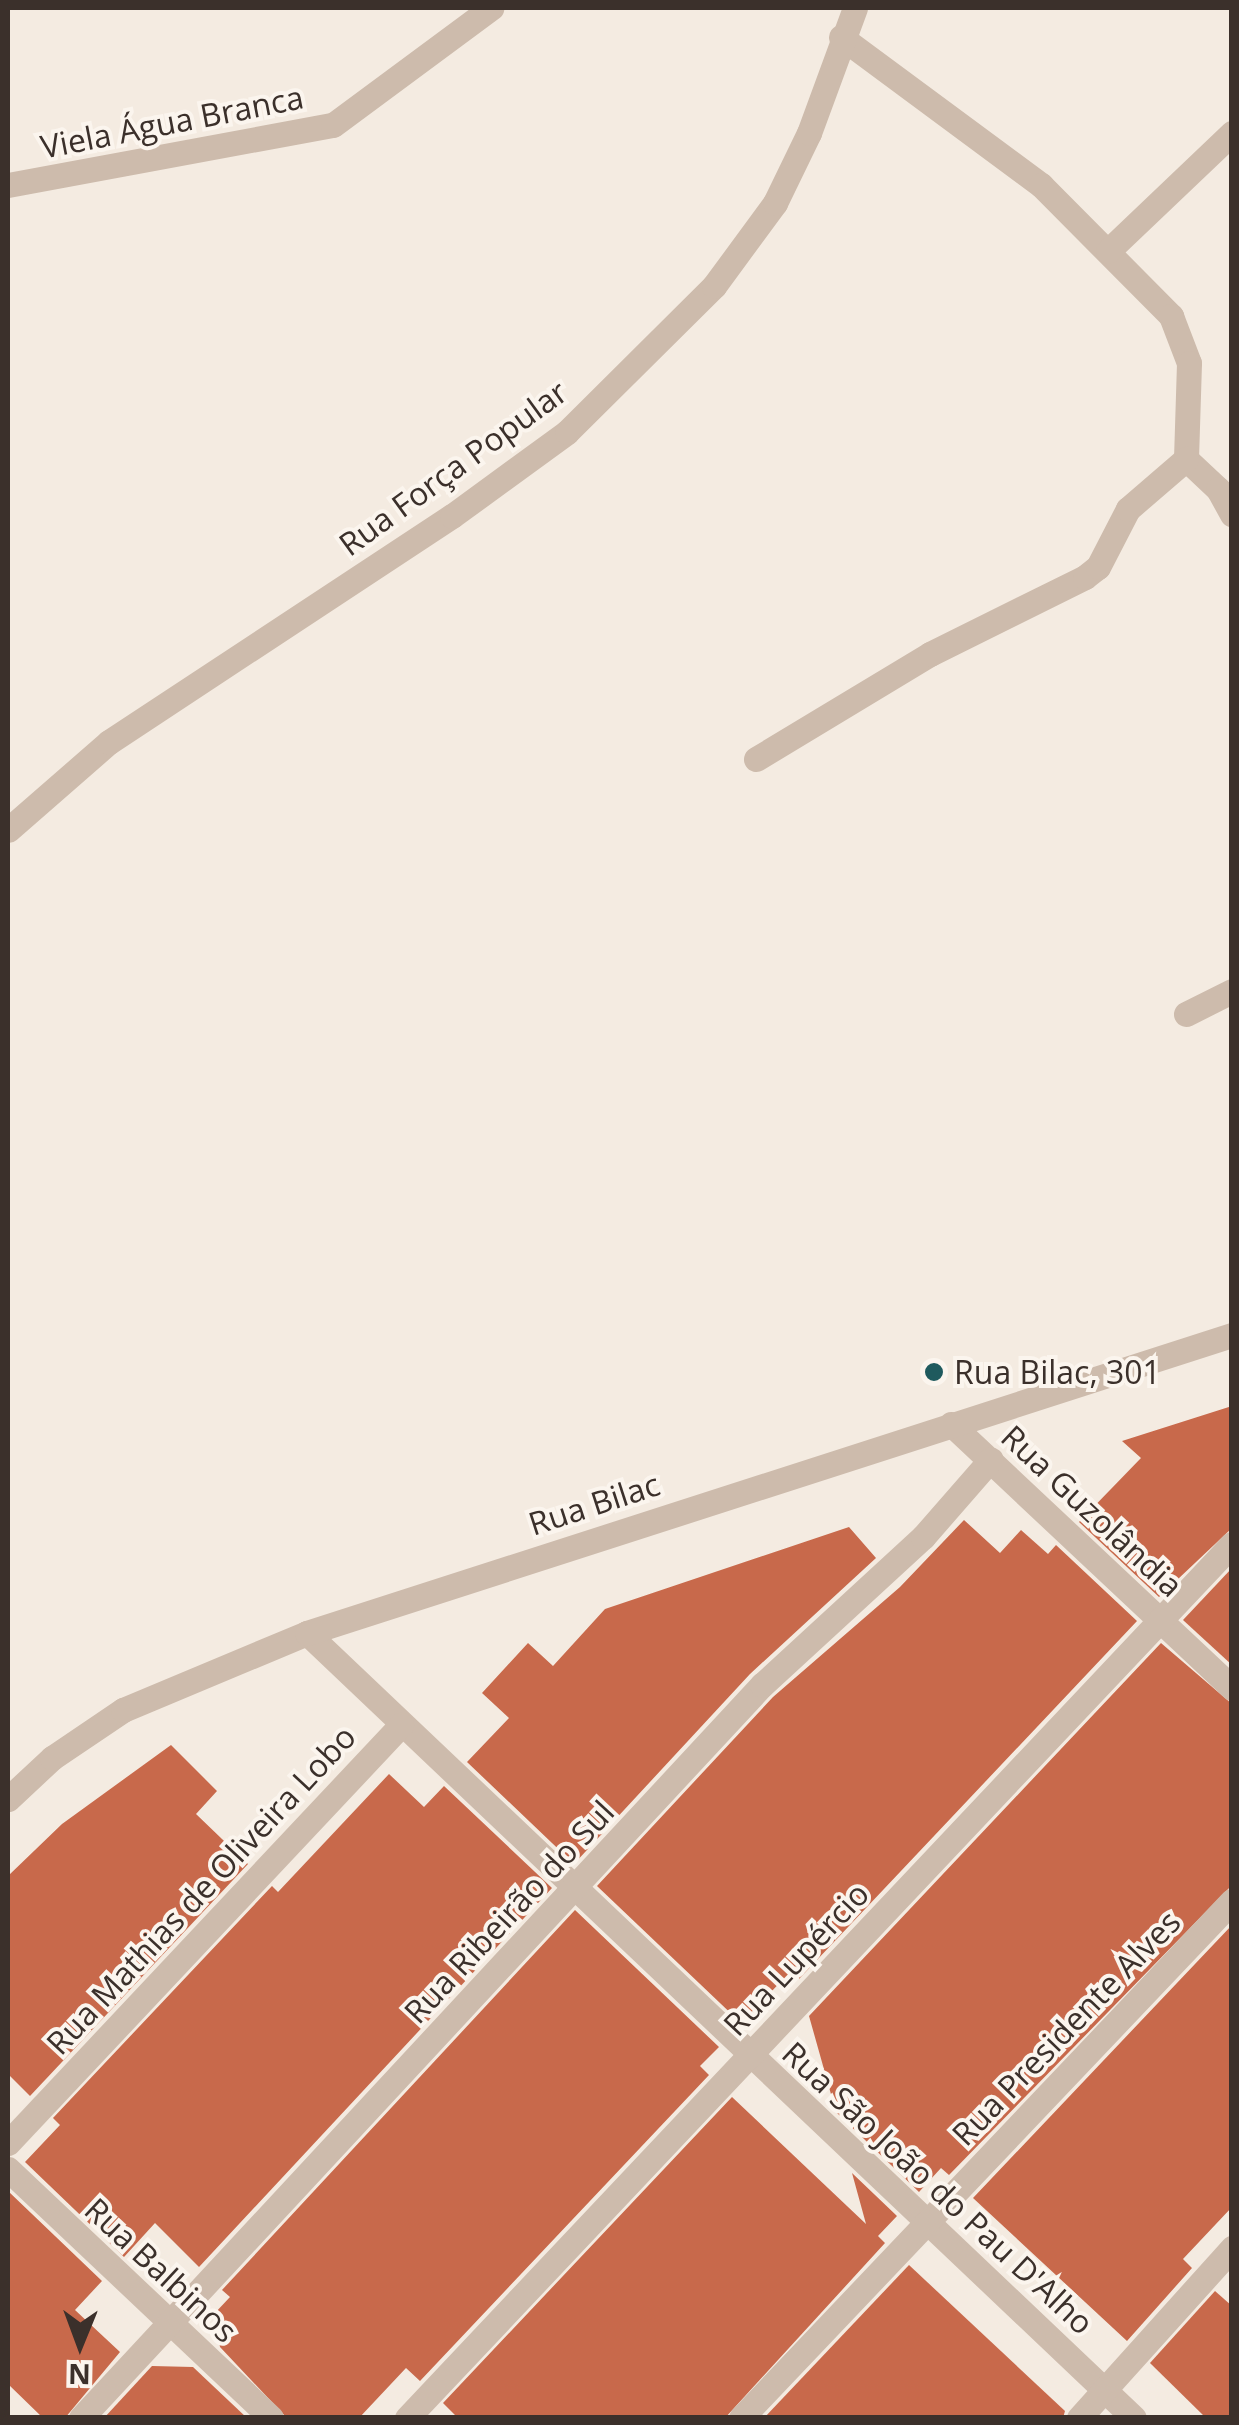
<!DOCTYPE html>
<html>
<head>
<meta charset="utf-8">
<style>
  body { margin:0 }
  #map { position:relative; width:1239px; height:2425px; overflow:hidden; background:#f4ebe1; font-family:"Open Sans",sans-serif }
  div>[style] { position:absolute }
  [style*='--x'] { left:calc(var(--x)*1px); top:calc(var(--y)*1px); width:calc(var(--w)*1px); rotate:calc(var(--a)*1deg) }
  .building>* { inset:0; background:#c8694b }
  .minor>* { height:25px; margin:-12.5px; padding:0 12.5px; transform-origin:12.5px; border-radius:12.5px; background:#cdbbac }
  .dots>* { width:28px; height:28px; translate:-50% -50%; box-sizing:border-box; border:5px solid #fbf5ee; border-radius:50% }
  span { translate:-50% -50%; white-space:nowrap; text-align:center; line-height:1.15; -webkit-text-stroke:8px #fbf5ee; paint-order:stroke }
  .street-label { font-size:32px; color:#3b302b }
  .poi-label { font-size:32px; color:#3b302b }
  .left { translate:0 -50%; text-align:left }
  .frame { position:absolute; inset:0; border:10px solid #3b302b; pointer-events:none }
  .north { position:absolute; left:30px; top:2295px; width:100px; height:100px; -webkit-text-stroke:8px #fbf5ee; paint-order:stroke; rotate:181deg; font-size:28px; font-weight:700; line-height:40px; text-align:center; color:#3b302b }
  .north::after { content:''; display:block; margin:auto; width:35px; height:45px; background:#3b302b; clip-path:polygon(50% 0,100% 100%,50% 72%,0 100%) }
</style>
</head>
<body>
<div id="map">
  <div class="building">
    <i style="clip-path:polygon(1232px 1406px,1232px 1528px,1159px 1597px,1079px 1522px,1141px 1458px,1122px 1441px)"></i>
    <i style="clip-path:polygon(964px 1520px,1000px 1553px,1021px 1530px,1048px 1554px,1056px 1545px,1137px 1621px,799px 1979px,796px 1966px,741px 2023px,597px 1886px,773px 1697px,900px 1587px)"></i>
    <i style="clip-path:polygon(849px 1527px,876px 1558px,750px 1674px,574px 1864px,467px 1762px,509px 1718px,482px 1693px,528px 1643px,553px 1666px,605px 1609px)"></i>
    <i style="clip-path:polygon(1232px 1568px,1232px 1665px,1183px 1620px)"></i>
    <i style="clip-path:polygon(1161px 1643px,1232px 1704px,1232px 1885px,949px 2175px,941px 2168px,919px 2192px,836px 2112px,809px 2016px)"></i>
    <i style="clip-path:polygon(171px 1745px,217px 1791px,196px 1814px,248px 1864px,30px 2096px,8px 2074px,8px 1876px,62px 1824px)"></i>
    <i style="clip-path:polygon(389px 1774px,424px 1807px,444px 1786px,552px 1888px,199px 2267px,155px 2223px,124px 2257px,25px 2162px,60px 2125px,53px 2118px,272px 1886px,278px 1892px)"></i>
    <i style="clip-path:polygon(575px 1910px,719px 2047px,700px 2066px,709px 2075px,420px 2381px,406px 2368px,359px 2418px,287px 2418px,220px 2347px,214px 2314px,230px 2297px,222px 2290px)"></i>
    <i style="clip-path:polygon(1232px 1925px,1232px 2207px,1183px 2259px,1192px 2268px,1127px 2341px,973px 2198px)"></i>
    <i style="clip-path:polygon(732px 2097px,866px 2224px,852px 2173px,897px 2216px,878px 2236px,885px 2243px,725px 2418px,458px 2418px,443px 2403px)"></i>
    <i style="clip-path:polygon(8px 2191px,102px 2281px,75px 2310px,120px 2352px,65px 2418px,43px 2418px,8px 2384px)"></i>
    <i style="clip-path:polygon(909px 2265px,1065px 2411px,1063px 2418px,764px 2418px)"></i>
    <i style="clip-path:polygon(1215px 2291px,1232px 2306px,1232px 2418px,1206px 2418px,1150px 2363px)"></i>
    <i style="clip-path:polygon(152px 2366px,193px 2367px,247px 2418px,104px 2418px)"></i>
  </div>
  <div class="minor">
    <i style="--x:841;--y:37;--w:249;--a:36.5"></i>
    <i style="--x:1041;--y:185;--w:185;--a:45.2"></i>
    <i style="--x:1171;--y:316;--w:50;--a:69"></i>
    <i style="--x:1189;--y:363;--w:96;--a:91.8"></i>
    <i style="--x:1186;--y:459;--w:44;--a:43.2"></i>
    <i style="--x:1218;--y:489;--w:29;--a:61"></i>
    <i style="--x:8;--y:185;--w:330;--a:-10.5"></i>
    <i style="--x:333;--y:125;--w:197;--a:-36.5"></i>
    <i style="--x:1108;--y:251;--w:171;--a:-43.6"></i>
    <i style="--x:756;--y:759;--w:203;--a:-31.1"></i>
    <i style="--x:930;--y:654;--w:173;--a:-26.4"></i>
    <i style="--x:1085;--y:577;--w:16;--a:-38"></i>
    <i style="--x:1098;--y:567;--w:65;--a:-62.7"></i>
    <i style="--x:1128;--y:509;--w:77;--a:-40.8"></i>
    <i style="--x:8;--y:830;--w:134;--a:-41.1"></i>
    <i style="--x:109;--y:742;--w:411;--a:-33.4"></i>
    <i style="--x:452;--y:516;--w:142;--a:-36.1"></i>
    <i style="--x:567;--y:432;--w:207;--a:-44.8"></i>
    <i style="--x:714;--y:286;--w:103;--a:-53.7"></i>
    <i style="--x:775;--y:203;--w:78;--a:-64.1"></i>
    <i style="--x:809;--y:133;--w:133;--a:-69.8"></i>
    <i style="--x:1186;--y:1014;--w:51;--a:-26.6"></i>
    <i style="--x:951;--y:1424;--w:386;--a:43.2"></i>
    <i style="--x:307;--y:1633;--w:1140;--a:43.51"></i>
    <i style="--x:8;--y:1799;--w:60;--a:-43"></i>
    <i style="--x:52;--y:1758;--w:86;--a:-34.1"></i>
    <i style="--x:123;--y:1710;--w:199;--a:-22.7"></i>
    <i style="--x:307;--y:1633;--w:972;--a:-17.86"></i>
    <i style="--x:8;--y:2143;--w:574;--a:-46.77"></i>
    <i style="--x:8;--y:2169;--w:362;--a:43.4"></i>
    <i style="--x:81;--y:2418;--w:1001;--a:-47.11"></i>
    <i style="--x:762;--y:1685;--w:219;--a:-42.6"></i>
    <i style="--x:923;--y:1537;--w:103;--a:-48.9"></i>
    <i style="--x:407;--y:2418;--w:1202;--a:-46.65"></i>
    <i style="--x:741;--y:2418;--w:713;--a:-46.48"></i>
    <i style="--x:1079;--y:2418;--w:229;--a:-48"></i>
  </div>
  <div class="dots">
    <i style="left:934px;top:1372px;background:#1f5a5e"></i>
  </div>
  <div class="street-label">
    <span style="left:172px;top:122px;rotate:-11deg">Viela Água Branca</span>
    <span style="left:453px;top:468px;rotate:-36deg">Rua Força Popular</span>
    <span style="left:594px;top:1504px;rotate:-18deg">Rua Bilac</span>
    <span style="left:1092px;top:1511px;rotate:43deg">Rua Guzolândia</span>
    <span style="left:201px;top:1890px;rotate:-47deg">Rua Mathias de Oliveira Lobo</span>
    <span style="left:509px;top:1912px;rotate:-47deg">Rua Ribeirão do Sul</span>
    <span style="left:796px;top:1959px;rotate:-47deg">Rua Lupércio</span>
    <span style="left:1066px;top:2028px;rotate:-46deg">Rua Presidente Alves</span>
    <span style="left:938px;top:2188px;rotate:43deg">Rua São João do Pau D'Alho</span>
    <span style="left:161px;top:2270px;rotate:43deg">Rua Balbinos</span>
  </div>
  <div class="poi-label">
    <span class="left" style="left:954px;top:1372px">Rua Bilac, 301</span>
  </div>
  <div class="frame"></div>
  <div class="north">N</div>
</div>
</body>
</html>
